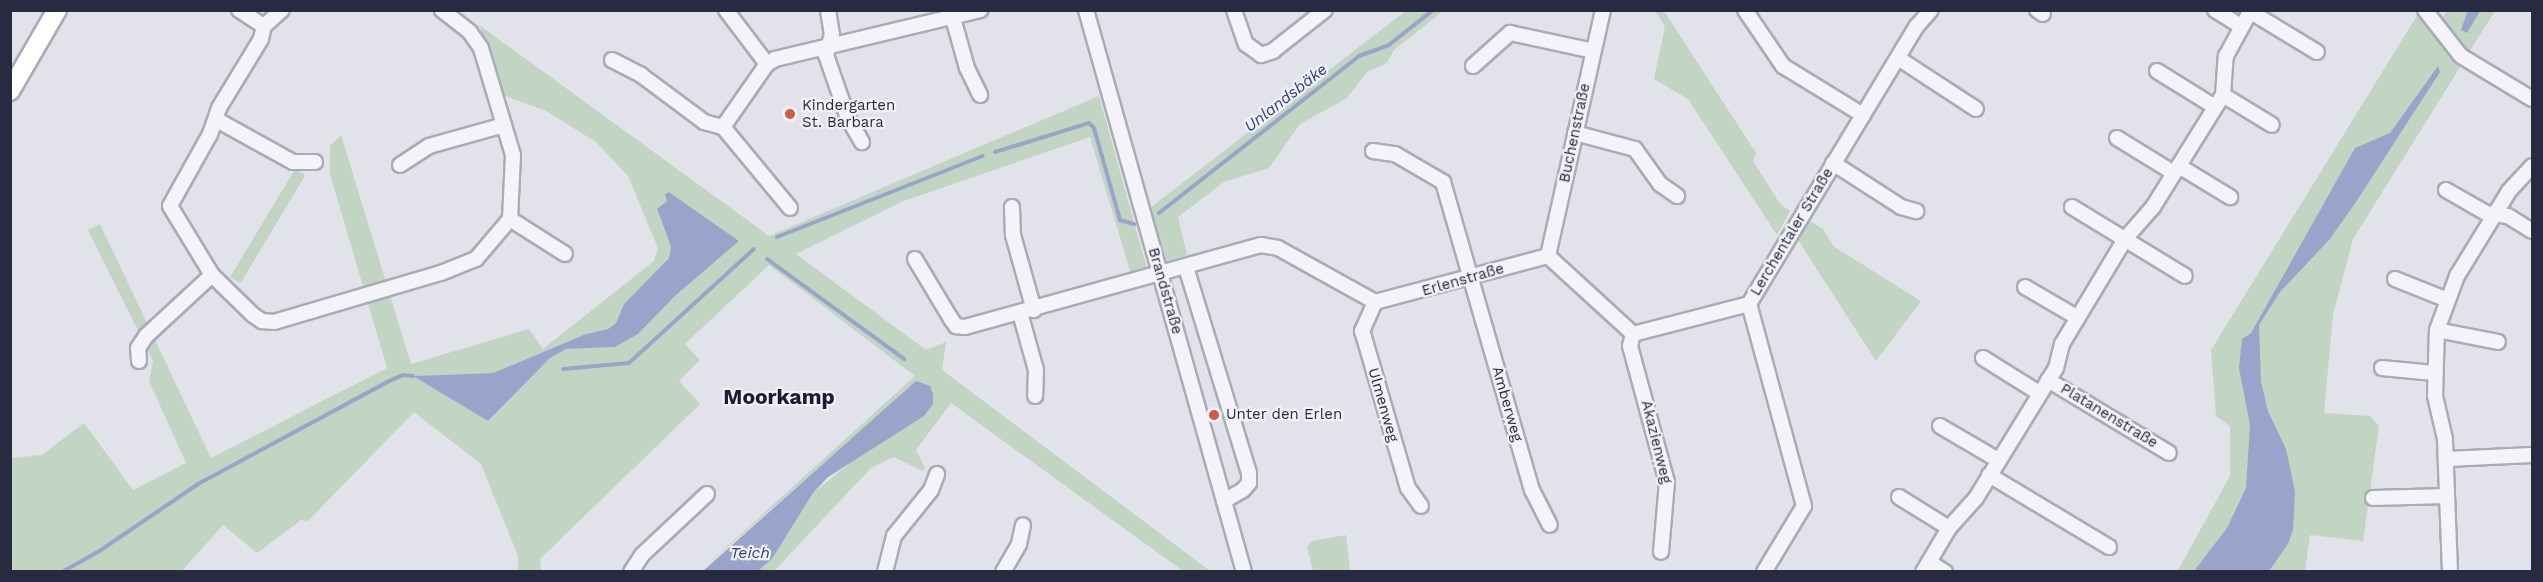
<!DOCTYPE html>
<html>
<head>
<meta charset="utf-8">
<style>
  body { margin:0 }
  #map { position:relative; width:2543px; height:582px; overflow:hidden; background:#e1e2ea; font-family:"Work Sans",sans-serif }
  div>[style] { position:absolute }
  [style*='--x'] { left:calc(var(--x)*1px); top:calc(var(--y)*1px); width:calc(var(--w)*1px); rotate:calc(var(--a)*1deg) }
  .green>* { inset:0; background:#c2d4c2; transform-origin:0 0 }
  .water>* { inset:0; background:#9aa4cb }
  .stream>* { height:4px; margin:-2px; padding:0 2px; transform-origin:2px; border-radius:2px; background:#9aa4cb }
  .roads { filter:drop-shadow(2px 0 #aaabb8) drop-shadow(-2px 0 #aaabb8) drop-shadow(0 2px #aaabb8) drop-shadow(0 -2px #aaabb8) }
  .minor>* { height:14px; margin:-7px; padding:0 7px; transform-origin:7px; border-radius:7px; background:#f4f4f8 }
  .secondary>* { height:18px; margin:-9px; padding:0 9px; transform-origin:9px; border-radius:9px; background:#fff }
  .dots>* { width:16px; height:16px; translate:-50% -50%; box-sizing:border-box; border:3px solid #f1f1f7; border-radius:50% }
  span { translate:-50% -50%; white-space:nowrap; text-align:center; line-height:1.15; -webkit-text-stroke:4.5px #f1f1f7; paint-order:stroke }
  .poi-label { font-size:15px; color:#282a42 }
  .left { translate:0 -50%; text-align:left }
  .street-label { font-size:15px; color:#282a42 }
  .water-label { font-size:16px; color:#313b78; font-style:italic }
  .district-label { font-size:21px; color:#1b1c33; font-weight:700 }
  .frame { position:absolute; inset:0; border:12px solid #282a42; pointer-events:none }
</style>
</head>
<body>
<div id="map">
  <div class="green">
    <i style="clip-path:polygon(1407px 10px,1443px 11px,1394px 50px,1387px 63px,1367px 72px,1347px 98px,1300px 124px,1269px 168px,1224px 182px,1178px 217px,1187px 255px,1167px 261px,1150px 208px)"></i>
    <i style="clip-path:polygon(1655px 11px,1664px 11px,1756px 153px,1753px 161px,1780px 204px,1790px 211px,1777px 235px,1688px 99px,1654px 79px,1665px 26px)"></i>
    <i style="clip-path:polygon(2447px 11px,2495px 11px,2469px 52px,2441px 20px)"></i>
    <i style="clip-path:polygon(2418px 14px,2462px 64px,2353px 239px,2333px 315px,2324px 413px,2370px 416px,2379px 426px,2363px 541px,2310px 535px,2305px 571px,2177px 572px,2230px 476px,2230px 426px,2216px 416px,2211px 350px)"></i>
    <i style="clip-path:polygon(evenodd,479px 25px,769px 236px,1099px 96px,1147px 269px,1131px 274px,1090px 137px,901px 202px,796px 254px,926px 350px,946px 342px,942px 370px,1210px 571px,1183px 571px,951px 403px,916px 450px,925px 468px,923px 471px,894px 457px,871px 468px,774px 571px,758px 571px,772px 559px,813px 493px,856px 458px,831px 457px,700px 571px,915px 376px,769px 265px,685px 344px,700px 360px,679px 381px,700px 404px,540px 559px,541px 571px,518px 571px,518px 556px,481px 464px,414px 412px,308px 521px,301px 520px,257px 553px,223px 525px,182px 571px,11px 572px,11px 458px,42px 455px,84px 423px,133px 490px,186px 463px,149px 381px,153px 361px,88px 230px,100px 224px,211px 458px,387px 368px,330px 174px,330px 146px,341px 135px,411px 364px,529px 329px,543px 349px,654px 261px,658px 248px,628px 176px,596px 142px,546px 111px,503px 95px,479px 25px,669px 192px,739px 241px,675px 296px,638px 334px,615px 347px,566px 349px,550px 358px,488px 421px,414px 376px,493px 373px,586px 334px,608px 329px,616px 323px,624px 304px,669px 258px,671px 247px,657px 210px,667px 201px,669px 192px)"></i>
    <i style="left:295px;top:169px;width:12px;height:126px;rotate:31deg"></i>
    <i style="clip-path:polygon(1810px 221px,1824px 230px,1833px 246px,1921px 301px,1876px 361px,1798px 240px)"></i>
    <i style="clip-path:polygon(1346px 535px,1350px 570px,1313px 571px,1307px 547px,1312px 541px)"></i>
  </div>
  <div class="water">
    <i style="clip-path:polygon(2468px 10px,2480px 11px,2467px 33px,2461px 30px)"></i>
    <i style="clip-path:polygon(2438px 66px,2440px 72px,2356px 202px,2329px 240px,2280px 292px,2259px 325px,2261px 382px,2268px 411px,2286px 449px,2295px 492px,2293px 530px,2288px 544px,2269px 571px,2194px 571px,2227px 528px,2246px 488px,2250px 425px,2239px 368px,2242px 339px,2251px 333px,2355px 148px,2390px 133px)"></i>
    <i style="clip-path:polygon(669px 192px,739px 241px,675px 296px,638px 334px,615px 347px,566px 349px,550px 358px,488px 421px,413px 376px,493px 373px,586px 334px,608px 329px,616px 323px,624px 304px,669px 258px,671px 247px,657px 209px,667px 201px,665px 194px)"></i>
    <i style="clip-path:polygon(916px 381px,930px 386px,933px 394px,933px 404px,924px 416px,828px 477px,813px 493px,772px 559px,758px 571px,703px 571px)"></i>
  </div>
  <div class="stream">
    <i style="--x:995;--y:152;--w:98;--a:-17.1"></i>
    <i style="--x:1089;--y:123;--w:7;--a:45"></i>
    <i style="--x:1094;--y:128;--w:96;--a:74.2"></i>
    <i style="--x:1120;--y:220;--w:15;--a:16"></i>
    <i style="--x:1159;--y:213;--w:254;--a:-38.1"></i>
    <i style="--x:1359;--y:56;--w:32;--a:-20"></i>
    <i style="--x:1389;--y:45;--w:56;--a:-38.5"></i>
    <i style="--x:777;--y:237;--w:221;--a:-21.5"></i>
    <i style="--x:767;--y:259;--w:170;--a:36.1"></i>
    <i style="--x:563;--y:369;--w:66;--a:-5.2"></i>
    <i style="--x:629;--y:363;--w:169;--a:-42.4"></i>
    <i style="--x:62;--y:572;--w:45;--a:-29.4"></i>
    <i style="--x:101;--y:550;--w:117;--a:-34.2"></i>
    <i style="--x:198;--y:484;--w:217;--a:-28.3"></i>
    <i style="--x:389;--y:381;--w:15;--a:-23"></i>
    <i style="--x:403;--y:375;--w:10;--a:6"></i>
  </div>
  <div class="roads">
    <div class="minor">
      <i style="--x:239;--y:10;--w:30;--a:33"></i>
      <i style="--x:264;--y:26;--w:13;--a:103"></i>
      <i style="--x:261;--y:39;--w:81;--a:121.3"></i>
      <i style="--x:219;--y:108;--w:28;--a:109"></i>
      <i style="--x:210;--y:134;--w:82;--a:119.1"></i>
      <i style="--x:170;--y:206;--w:81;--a:58.7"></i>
      <i style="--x:212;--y:275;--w:57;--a:44.3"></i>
      <i style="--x:253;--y:315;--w:11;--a:34"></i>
      <i style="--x:262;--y:321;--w:12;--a:5"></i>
      <i style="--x:274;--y:322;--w:174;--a:-16.4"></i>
      <i style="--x:441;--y:273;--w:38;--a:-22"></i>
      <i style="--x:476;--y:259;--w:52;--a:-49.6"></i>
      <i style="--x:510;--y:219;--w:64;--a:-87.3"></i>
      <i style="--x:513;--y:155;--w:112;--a:-106.7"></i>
      <i style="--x:481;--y:48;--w:19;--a:-125"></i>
      <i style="--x:470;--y:32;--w:36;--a:-142"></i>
      <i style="--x:726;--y:10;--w:68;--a:52.8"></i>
      <i style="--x:828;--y:10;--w:24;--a:81"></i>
      <i style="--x:832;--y:34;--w:22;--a:106"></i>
      <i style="--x:826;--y:55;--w:67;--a:70.8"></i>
      <i style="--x:848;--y:118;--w:28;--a:60"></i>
      <i style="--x:1086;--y:10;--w:584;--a:74.3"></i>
      <i style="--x:1234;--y:10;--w:36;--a:71"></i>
      <i style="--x:1246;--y:44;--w:19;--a:36"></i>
      <i style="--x:1261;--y:55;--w:13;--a:-18"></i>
      <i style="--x:1273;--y:51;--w:66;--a:-38.3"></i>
      <i style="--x:1745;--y:10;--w:68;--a:55.8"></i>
      <i style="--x:1783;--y:66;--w:94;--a:31.5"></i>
      <i style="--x:2037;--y:10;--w:7;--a:34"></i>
      <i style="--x:2215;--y:10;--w:31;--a:32"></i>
      <i style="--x:2425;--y:10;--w:58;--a:52"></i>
      <i style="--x:2461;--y:56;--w:83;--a:31.2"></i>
      <i style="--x:2251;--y:12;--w:77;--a:31.2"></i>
      <i style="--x:953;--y:18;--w:52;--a:74.4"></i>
      <i style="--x:967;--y:68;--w:30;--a:64"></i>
      <i style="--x:264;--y:26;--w:24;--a:-42"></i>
      <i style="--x:1898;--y:58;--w:93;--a:33.2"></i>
      <i style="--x:612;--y:60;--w:33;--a:27"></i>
      <i style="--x:641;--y:75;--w:79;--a:36.7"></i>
      <i style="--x:704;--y:122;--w:20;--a:15"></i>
      <i style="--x:723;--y:127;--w:105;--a:50.4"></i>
      <i style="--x:1473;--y:66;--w:50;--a:-41.7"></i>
      <i style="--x:1510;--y:33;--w:85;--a:12.2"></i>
      <i style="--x:2157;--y:71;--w:68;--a:31.8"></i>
      <i style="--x:2223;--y:95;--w:57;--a:31.5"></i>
      <i style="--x:217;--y:120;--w:87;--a:28.9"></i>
      <i style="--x:293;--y:162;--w:22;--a:0"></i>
      <i style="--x:723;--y:127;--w:77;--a:-55.1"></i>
      <i style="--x:767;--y:64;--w:9;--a:-32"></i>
      <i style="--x:775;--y:59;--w:211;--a:-13.4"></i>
      <i style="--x:1575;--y:133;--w:62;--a:14.9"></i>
      <i style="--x:1635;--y:149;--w:43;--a:54.5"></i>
      <i style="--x:1660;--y:184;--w:21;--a:35"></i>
      <i style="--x:2117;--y:138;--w:67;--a:31.6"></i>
      <i style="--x:1373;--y:151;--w:22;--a:8"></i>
      <i style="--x:1395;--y:154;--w:56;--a:30.3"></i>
      <i style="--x:1443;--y:182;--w:321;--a:73.9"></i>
      <i style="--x:1532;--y:490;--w:39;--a:63"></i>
      <i style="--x:1833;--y:163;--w:81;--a:32.9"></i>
      <i style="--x:1901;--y:207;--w:16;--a:15"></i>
      <i style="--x:400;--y:165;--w:35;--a:-33"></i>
      <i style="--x:429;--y:146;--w:78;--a:-15.6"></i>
      <i style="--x:2179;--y:166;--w:60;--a:31.3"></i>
      <i style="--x:2446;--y:190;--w:46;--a:29.9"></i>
      <i style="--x:2486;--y:213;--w:22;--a:8"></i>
      <i style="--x:2508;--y:216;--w:28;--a:32"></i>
      <i style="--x:1012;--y:207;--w:28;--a:88"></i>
      <i style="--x:1013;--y:235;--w:78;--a:74.4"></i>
      <i style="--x:2072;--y:207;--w:132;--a:31.4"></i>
      <i style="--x:510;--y:219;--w:65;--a:32.5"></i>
      <i style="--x:1548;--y:256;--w:252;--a:-77.4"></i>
      <i style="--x:1548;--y:256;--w:115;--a:42.5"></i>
      <i style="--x:1633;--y:334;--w:120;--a:-14.5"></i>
      <i style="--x:915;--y:259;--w:70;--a:59"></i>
      <i style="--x:951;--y:319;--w:9;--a:54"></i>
      <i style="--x:956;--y:326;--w:9;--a:6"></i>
      <i style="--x:965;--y:327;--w:307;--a:-15.5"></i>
      <i style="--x:1261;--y:245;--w:17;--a:10"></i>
      <i style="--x:1278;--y:248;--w:111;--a:29.1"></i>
      <i style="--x:1375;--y:302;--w:179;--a:-14.9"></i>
      <i style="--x:1186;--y:267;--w:215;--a:73"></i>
      <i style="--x:1249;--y:473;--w:10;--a:90"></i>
      <i style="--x:1249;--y:483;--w:9;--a:131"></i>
      <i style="--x:1243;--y:490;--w:22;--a:150"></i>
      <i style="--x:2395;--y:279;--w:54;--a:21.8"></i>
      <i style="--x:2025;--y:287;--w:61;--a:30.3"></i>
      <i style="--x:1375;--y:302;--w:32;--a:114"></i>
      <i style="--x:1362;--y:331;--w:6;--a:72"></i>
      <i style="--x:1364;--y:337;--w:157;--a:73.8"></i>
      <i style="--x:1408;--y:488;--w:22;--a:54"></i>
      <i style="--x:1020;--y:313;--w:59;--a:74.3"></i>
      <i style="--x:1036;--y:370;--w:26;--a:92"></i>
      <i style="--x:2437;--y:330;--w:62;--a:11.1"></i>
      <i style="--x:1633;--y:334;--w:12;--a:104"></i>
      <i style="--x:1630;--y:346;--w:141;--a:74.8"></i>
      <i style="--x:1667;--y:482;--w:70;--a:94.9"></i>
      <i style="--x:1983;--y:358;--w:66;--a:32"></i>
      <i style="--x:139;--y:361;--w:13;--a:-94"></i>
      <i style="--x:138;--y:348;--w:14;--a:-56"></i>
      <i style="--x:146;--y:336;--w:90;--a:-42.7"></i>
      <i style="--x:2382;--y:368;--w:52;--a:5.5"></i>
      <i style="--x:2048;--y:380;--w:141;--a:31.1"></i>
      <i style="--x:1940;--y:426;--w:67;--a:30.4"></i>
      <i style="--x:2447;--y:459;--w:85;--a:-2.7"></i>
      <i style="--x:1989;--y:475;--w:140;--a:31"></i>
      <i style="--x:1899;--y:497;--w:59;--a:31.8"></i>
      <i style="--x:2373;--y:498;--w:74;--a:-1.5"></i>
      <i style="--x:1929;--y:562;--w:19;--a:32"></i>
      <i style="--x:631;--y:572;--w:20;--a:-57"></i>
      <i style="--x:642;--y:555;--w:89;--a:-43.2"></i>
      <i style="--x:885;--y:572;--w:37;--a:-76"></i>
      <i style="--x:894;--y:536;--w:59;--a:-51.2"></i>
      <i style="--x:931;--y:490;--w:17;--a:-69"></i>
      <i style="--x:1003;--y:572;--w:32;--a:-60"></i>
      <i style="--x:1019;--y:544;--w:19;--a:-78"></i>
      <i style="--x:1764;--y:572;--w:77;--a:-58.8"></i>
      <i style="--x:1804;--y:506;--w:209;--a:-105.2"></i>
      <i style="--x:1749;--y:304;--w:325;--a:-58.9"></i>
      <i style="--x:1917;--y:26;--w:21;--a:-49"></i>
      <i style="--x:1923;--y:572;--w:51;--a:-59.4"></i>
      <i style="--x:1949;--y:528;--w:40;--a:-48"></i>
      <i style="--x:1976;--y:498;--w:153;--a:-58.4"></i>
      <i style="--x:2056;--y:368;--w:25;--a:-76"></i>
      <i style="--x:2062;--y:344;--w:122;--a:-59"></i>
      <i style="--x:2125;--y:239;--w:43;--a:-48.8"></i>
      <i style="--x:2153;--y:207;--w:132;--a:-58"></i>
      <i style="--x:2223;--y:95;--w:39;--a:-86"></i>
      <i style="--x:2226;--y:56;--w:52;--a:-61.5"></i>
      <i style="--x:2450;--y:572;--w:133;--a:-92.2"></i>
      <i style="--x:2445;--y:439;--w:44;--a:-103.1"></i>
      <i style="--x:2435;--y:396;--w:66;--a:-88.3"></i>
      <i style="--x:2437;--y:330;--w:58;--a:-69.7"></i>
      <i style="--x:2457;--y:276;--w:100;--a:-58.5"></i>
      <i style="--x:2509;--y:191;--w:34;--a:-47"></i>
    </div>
    <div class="secondary">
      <i style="--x:10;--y:91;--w:94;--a:-59.9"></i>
    </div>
  </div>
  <div class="dots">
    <i style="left:790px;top:114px;background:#d45741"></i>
    <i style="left:1214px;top:415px;background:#d45741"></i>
  </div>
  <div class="poi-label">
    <span class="left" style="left:802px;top:114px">Kindergarten<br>St. Barbara</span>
    <span class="left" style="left:1226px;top:415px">Unter den Erlen</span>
  </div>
  <div class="street-label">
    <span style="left:1575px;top:133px;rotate:-78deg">Buchenstraße</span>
    <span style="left:1792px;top:232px;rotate:-59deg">Lerchentaler Straße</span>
    <span style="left:1463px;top:280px;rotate:-16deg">Erlenstraße</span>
    <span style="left:1165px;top:291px;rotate:74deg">Brandstraße</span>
    <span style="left:1507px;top:404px;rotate:74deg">Amberweg</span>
    <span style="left:1383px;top:405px;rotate:74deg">Ulmenweg</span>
    <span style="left:2109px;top:416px;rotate:31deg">Platanenstraße</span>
    <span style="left:1656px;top:442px;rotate:76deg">Akazienweg</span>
  </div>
  <div class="water-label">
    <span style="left:1286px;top:98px;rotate:-38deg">Unlandsbäke</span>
    <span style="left:750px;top:553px">Teich</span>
  </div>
  <div class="district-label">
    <span style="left:779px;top:397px">Moorkamp</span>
  </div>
  <div class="frame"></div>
</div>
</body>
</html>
